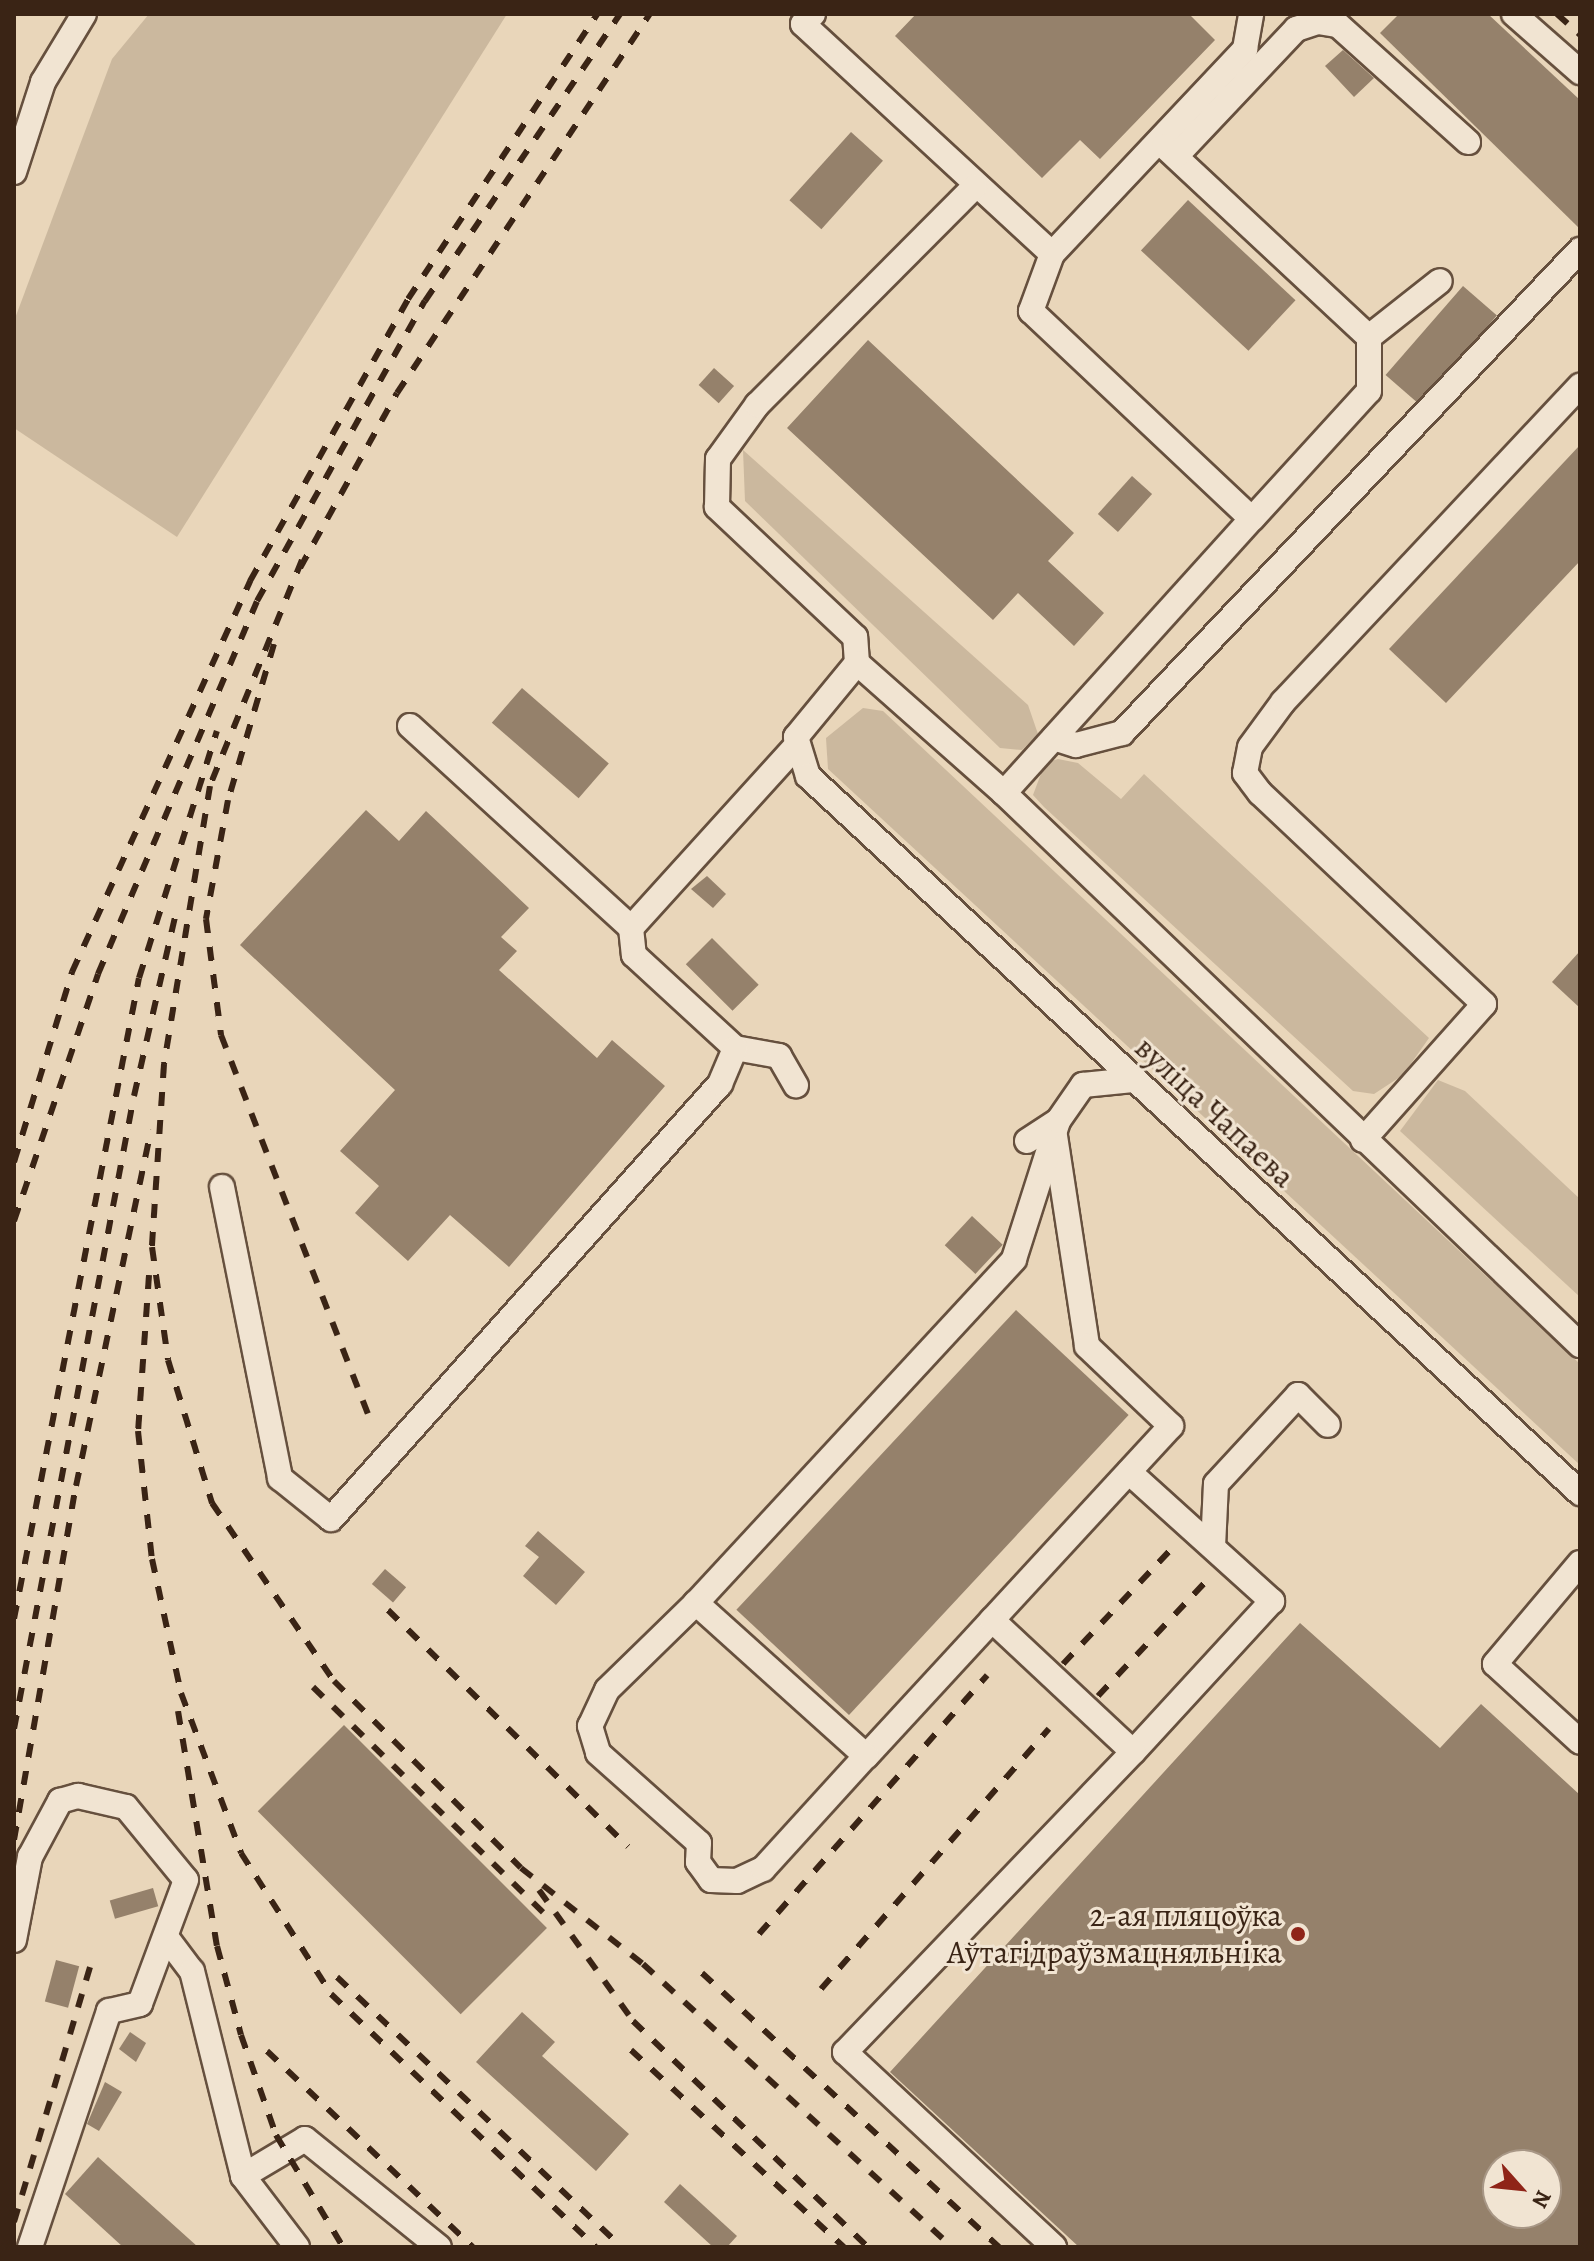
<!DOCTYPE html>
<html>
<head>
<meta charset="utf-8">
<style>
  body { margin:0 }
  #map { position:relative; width:1594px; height:2261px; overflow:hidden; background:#e9d6ba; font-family:Alegreya,serif }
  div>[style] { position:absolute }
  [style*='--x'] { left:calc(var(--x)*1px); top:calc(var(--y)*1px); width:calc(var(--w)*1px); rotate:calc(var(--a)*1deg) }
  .green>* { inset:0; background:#cbb89e }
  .building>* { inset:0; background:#95816b; transform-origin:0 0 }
  .roads { filter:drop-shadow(2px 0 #66503e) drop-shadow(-2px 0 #66503e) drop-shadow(0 2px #66503e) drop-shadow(0 -2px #66503e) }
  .minor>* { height:24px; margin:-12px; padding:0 12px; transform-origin:12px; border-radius:12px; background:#f1e4d2 }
  .rail>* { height:6px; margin-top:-3px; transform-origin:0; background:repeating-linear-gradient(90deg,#3a2415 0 14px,transparent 0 28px) }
  .dots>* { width:22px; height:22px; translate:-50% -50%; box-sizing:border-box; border:4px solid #f1e4d2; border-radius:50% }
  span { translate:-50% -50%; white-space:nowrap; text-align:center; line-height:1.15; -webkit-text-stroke:6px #f1e4d2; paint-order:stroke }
  .street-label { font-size:32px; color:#3a2415 }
  .poi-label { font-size:32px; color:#3a2415 }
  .right { translate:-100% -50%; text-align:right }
  .frame { position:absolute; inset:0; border:16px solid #3a2415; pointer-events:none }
  .north { position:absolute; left:1482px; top:2149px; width:80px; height:80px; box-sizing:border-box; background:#f1e4d2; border:2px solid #a89786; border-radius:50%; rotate:117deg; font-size:22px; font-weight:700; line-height:32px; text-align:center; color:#3a2415 }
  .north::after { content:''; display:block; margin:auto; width:28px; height:36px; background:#8f2418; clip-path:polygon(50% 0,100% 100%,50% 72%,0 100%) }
</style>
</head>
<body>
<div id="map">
  <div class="green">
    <i style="clip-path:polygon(149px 14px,507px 14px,177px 537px,14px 428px,14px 321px,112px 59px)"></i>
    <i style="clip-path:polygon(743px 450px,1028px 705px,1038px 734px,1022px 750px,1000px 748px,745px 501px)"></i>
    <i style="clip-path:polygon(863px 708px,883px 711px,1580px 1364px,1580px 1465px,828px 769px,826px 738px)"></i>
    <i style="clip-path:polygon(1058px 759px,1078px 763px,1121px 799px,1144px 774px,1429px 1038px,1403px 1075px,1374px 1094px,1353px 1091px,1044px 807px,1033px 795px,1045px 763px)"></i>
    <i style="clip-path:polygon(1438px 1080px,1465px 1091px,1580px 1199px,1580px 1297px,1400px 1131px)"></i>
  </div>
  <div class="building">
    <i style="clip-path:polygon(916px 14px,1189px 14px,1215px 40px,1100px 159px,1080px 140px,1042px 178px,895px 36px)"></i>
    <i style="clip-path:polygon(1399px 14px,1488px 14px,1580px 100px,1580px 229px,1380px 33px)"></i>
    <i style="clip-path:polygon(1343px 50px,1374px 78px,1354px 97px,1325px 66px)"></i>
    <i style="left:851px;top:132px;width:43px;height:92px;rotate:42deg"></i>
    <i style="left:1188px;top:200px;width:147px;height:69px;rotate:43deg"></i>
    <i style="left:1463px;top:286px;width:45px;height:118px;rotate:41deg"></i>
    <i style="clip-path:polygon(868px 340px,1074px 533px,1048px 561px,1104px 613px,1074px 646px,1018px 593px,993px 620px,787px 428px)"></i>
    <i style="left:714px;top:368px;width:27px;height:23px;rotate:42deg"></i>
    <i style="clip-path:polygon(1580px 445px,1580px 561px,1446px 703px,1389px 649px)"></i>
    <i style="left:1132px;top:476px;width:27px;height:51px;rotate:42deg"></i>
    <i style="left:522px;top:688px;width:115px;height:46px;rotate:41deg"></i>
    <i style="clip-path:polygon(366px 810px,399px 841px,426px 811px,529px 908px,501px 937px,517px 951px,499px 970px,597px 1058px,612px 1040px,665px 1086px,509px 1267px,450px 1215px,408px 1261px,355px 1213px,379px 1186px,340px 1151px,395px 1090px,240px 945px)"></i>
    <i style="clip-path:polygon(707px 876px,726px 894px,713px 908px,691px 889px)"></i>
    <i style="left:712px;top:938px;width:66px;height:37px;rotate:45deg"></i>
    <i style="clip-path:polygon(1580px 951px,1580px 1008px,1552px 982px)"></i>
    <i style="left:972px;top:1216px;width:42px;height:40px;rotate:43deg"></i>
    <i style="left:1016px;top:1310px;width:154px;height:410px;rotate:43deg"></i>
    <i style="clip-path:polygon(538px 1531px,585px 1572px,556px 1605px,523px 1576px,539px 1557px,525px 1546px)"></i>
    <i style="left:385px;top:1569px;width:28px;height:20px;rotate:41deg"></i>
    <i style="clip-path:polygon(evenodd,1300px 1623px,1440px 1748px,1481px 1704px,1580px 1795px,1580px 2247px,1079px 2247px,890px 2072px,1300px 1623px,1498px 2165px,1546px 2165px,1546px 2213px,1498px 2213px,1498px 2165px)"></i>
    <i style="left:344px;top:1725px;width:287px;height:122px;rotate:45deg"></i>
    <i style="left:153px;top:1888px;width:19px;height:45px;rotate:74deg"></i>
    <i style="left:56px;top:1960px;width:24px;height:43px;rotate:15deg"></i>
    <i style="clip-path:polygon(522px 2012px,555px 2042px,542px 2056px,629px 2134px,596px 2171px,476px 2062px)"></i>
    <i style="clip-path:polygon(130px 2032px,146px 2043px,136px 2062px,119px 2049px)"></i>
    <i style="clip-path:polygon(105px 2082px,122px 2092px,99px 2131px,87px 2124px)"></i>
    <i style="clip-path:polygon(98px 2157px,198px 2247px,123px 2247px,65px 2194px)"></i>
    <i style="clip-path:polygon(680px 2184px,737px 2236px,727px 2247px,713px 2247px,664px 2202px)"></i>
  </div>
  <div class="roads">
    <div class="minor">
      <i style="--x:813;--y:14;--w:14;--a:135"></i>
      <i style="--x:803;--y:24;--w:339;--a:42.7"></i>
      <i style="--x:1052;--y:254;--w:282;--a:-46.7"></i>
      <i style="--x:1245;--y:49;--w:36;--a:-80"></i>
      <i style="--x:1514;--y:14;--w:88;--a:41.3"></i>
      <i style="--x:1164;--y:146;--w:280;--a:43"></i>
      <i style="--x:1369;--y:337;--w:90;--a:-38.3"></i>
      <i style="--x:1177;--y:155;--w:173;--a:-46.6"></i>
      <i style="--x:1296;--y:29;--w:23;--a:-18"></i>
      <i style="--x:1318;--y:22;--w:20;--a:9"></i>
      <i style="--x:1338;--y:25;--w:175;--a:42"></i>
      <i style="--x:14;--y:172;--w:95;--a:-72.1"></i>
      <i style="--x:43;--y:82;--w:79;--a:-58.9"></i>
      <i style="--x:1052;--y:254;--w:61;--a:110.2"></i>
      <i style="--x:1031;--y:311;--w:303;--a:43.3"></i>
      <i style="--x:1252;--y:519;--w:173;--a:-47.6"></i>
      <i style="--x:1369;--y:391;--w:54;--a:-90"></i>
      <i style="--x:857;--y:663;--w:26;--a:-94"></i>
      <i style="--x:855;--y:637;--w:190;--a:-136.7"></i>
      <i style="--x:717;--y:507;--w:48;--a:-88.8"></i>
      <i style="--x:718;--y:459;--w:67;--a:-54.2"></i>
      <i style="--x:757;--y:405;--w:308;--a:-45.1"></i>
      <i style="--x:410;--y:726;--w:299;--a:42.4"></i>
      <i style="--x:631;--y:928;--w:248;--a:-47.8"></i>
      <i style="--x:1054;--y:738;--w:23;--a:18"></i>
      <i style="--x:1076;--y:745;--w:48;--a:-14.6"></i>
      <i style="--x:1122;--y:733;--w:666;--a:-46.52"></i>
      <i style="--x:1004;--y:793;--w:370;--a:-47.9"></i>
      <i style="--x:631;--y:928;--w:27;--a:84"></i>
      <i style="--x:634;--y:955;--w:137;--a:42.6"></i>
      <i style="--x:735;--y:1048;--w:45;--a:10.3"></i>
      <i style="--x:779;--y:1056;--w:34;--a:60"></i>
      <i style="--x:1055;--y:1136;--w:212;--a:81.3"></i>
      <i style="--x:1087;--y:1346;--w:116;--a:43.6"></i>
      <i style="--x:1171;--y:1426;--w:449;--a:132.7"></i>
      <i style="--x:866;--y:1756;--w:229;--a:-138"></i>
      <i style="--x:696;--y:1603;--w:468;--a:-47.2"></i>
      <i style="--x:1014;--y:1259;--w:145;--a:-72.3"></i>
      <i style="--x:1363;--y:1140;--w:182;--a:-48.3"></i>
      <i style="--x:1484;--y:1004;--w:308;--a:-136.7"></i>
      <i style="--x:1260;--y:793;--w:25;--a:-127"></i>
      <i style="--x:1245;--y:773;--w:26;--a:-79"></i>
      <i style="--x:1250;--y:747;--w:56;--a:-53.7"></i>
      <i style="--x:1283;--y:702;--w:434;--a:-46.8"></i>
      <i style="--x:1027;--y:1141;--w:37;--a:-33"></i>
      <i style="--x:1058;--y:1121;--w:44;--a:-55.2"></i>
      <i style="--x:1083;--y:1085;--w:50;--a:-5.7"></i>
      <i style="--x:222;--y:1187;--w:297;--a:78.7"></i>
      <i style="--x:280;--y:1478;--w:65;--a:38.8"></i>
      <i style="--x:331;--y:1519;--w:584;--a:-48.2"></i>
      <i style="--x:720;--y:1084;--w:39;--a:-67"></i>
      <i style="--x:1580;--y:1345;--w:798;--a:-136.22"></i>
      <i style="--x:1004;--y:793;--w:196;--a:-138.5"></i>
      <i style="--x:857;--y:663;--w:96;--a:129.5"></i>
      <i style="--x:796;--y:737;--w:41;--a:72.9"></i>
      <i style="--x:808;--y:776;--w:1054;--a:42.88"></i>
      <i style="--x:1129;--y:1472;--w:193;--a:42.1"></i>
      <i style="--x:1272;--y:1601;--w:205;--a:132.6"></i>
      <i style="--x:1213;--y:1547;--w:63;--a:-87.3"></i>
      <i style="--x:1216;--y:1484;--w:121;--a:-47.3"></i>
      <i style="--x:1298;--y:1395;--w:42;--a:45"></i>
      <i style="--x:1580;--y:1563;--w:132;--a:130.1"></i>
      <i style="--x:1495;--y:1664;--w:115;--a:42.5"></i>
      <i style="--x:696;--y:1603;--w:124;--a:135.7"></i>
      <i style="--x:607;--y:1690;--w:40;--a:115"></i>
      <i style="--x:590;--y:1726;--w:28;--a:73"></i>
      <i style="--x:598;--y:1753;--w:135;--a:41.7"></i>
      <i style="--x:699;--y:1843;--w:19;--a:93"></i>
      <i style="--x:698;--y:1862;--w:22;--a:54"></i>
      <i style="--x:711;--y:1880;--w:26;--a:2"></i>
      <i style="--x:737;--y:1881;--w:29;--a:-25"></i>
      <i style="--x:763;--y:1869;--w:153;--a:-47.7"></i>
      <i style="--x:992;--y:1620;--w:193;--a:43.1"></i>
      <i style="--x:1133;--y:1752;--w:416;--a:133.8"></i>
      <i style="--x:845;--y:2052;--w:286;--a:43"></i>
      <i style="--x:14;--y:1940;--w:85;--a:-79.1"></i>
      <i style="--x:30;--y:1857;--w:64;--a:-61.8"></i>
      <i style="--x:60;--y:1801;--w:19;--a:-16"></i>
      <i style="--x:78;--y:1796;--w:49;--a:12.9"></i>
      <i style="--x:126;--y:1807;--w:94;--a:50.6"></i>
      <i style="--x:186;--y:1880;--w:132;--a:110.4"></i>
      <i style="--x:140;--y:2004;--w:32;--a:167"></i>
      <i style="--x:109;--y:2011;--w:249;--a:108.5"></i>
      <i style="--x:169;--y:1941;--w:38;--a:53"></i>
      <i style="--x:192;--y:1971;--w:211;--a:76"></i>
      <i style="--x:297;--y:2247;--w:89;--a:-127.3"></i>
      <i style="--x:243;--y:2176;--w:72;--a:-30.8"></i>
      <i style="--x:305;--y:2139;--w:172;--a:38.9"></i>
    </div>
  </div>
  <div class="rail">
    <i style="--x:1557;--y:14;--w:31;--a:42"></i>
    <i style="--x:302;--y:560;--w:244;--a:112.2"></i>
    <i style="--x:210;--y:786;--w:282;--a:99.4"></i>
    <i style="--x:164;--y:1064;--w:183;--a:93.8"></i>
    <i style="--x:152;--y:1247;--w:114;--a:81.9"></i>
    <i style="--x:168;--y:1360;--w:150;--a:72.9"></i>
    <i style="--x:212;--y:1503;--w:216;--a:55.6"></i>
    <i style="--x:334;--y:1681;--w:264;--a:45"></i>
    <i style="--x:521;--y:1868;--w:155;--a:38.2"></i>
    <i style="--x:643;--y:1964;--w:419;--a:42.5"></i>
    <i style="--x:300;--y:568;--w:200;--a:-61"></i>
    <i style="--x:397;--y:393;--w:456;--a:-56.3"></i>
    <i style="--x:274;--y:644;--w:163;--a:106.4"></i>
    <i style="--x:228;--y:800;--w:121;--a:100.5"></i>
    <i style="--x:206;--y:919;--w:117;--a:82.6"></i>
    <i style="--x:221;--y:1035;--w:413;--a:68.8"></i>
    <i style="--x:14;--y:1162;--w:199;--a:-73"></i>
    <i style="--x:72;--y:972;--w:430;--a:-65.5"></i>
    <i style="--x:250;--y:581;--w:323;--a:-60.7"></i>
    <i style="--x:408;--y:299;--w:342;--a:-56.4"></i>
    <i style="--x:14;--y:1221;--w:261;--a:-71.2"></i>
    <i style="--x:98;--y:974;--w:405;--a:-66.9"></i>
    <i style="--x:257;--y:601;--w:344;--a:-60.8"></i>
    <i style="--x:425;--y:301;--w:347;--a:-55.8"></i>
    <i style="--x:149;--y:1275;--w:156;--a:94"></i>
    <i style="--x:138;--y:1431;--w:129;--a:83.8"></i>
    <i style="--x:152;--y:1559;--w:137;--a:77.8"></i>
    <i style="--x:181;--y:1693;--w:171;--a:69.4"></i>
    <i style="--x:241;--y:1853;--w:167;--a:57.4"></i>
    <i style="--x:331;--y:1994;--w:366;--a:43.7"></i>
    <i style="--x:388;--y:1610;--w:337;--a:44.6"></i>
    <i style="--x:14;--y:1619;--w:653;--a:-78.97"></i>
    <i style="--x:139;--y:978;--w:259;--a:-72.5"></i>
    <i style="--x:1063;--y:1664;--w:165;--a:-46.7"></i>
    <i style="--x:313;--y:1687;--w:327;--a:44.4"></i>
    <i style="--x:1098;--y:1696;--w:165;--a:-46.7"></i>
    <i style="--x:178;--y:1711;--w:238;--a:80.6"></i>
    <i style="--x:217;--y:1946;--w:92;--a:74.9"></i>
    <i style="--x:241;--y:2035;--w:106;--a:70.7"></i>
    <i style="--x:276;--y:2135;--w:131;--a:59.1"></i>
    <i style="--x:14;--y:1729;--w:644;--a:-79.27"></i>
    <i style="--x:134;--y:1096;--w:192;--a:-77.1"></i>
    <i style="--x:14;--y:1840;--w:359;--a:-80.1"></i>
    <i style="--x:76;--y:1486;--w:364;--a:-78.1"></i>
    <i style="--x:539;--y:1890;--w:161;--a:54.3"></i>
    <i style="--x:633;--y:2021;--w:326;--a:43.9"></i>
    <i style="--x:759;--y:1934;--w:345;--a:-48.6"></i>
    <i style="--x:702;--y:1973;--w:404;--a:42.7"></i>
    <i style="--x:337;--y:1977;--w:393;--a:43.5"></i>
    <i style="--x:821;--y:1989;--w:346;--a:-48.8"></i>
    <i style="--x:631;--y:2050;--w:290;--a:42.8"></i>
    <i style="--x:267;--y:2051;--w:284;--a:43.6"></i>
    <i style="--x:14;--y:2222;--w:266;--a:-73.4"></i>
  </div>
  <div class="dots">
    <i style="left:1298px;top:1934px;background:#8f2418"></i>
  </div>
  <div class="street-label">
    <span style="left:1215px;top:1112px;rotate:43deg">вуліца Чапаева</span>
  </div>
  <div class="poi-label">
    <span class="right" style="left:1282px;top:1934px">2-ая пляцоўка<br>Аўтагідраўзмацняльніка</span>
  </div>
  <div class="frame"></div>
  <div class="north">N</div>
</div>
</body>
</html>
